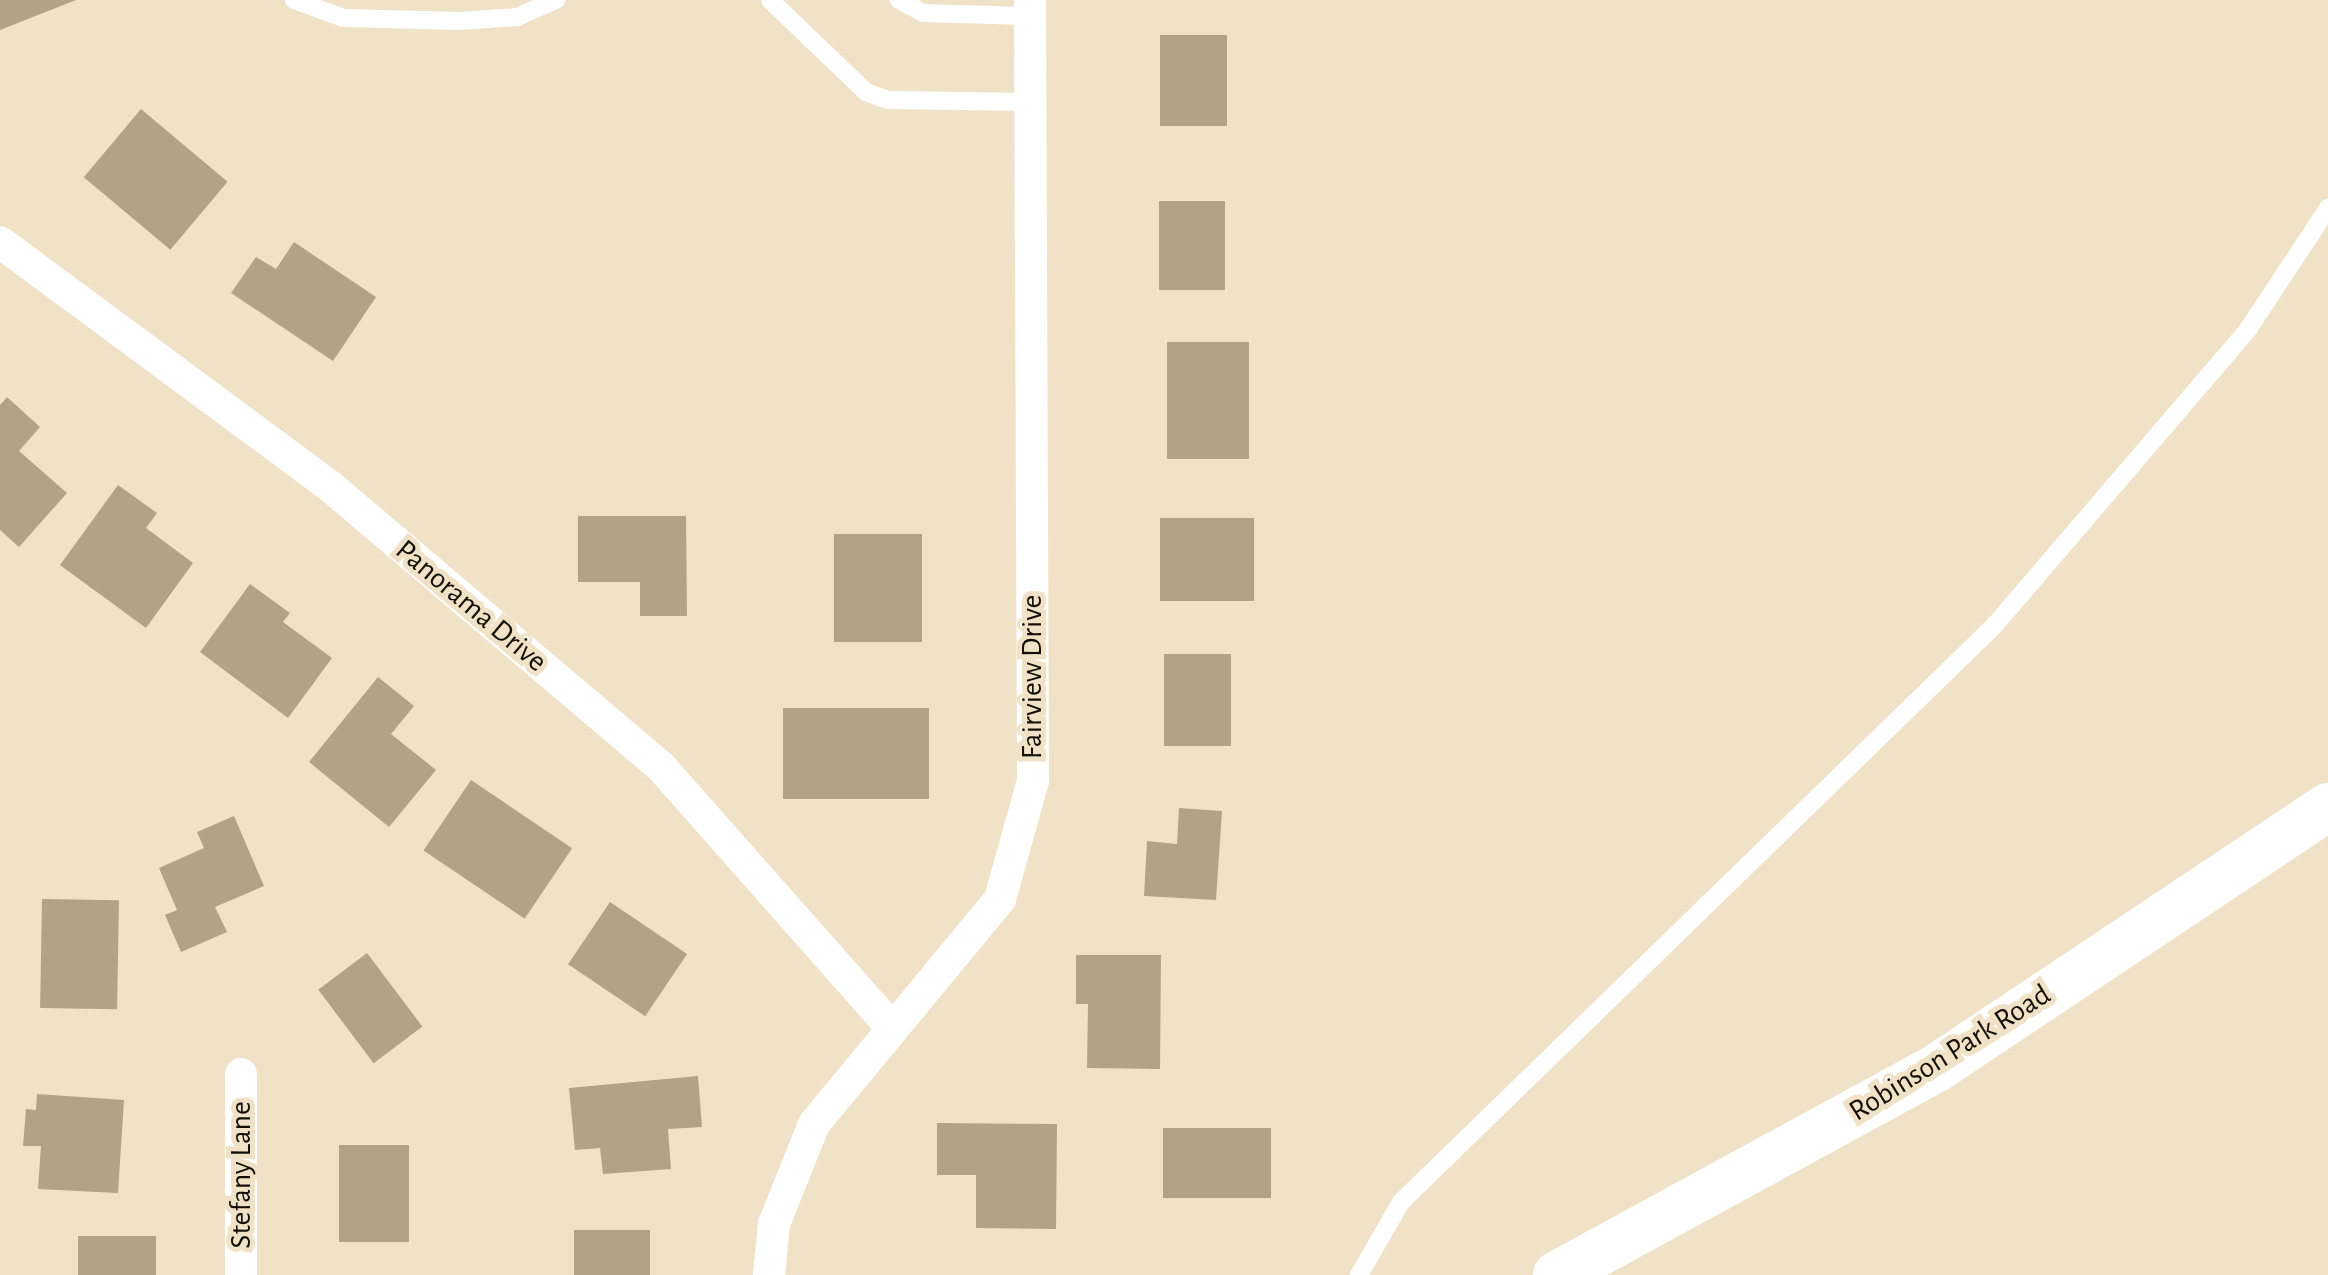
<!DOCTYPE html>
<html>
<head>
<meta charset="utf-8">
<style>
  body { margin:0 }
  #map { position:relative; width:2328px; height:1275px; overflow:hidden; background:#f0e2c6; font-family:"Alegreya Sans",sans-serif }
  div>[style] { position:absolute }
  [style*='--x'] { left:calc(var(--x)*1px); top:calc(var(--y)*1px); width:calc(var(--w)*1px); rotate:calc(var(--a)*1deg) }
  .building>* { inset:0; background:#b0a388; transform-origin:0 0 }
  .lane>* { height:18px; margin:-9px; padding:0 9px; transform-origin:9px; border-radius:9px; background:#fff }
  .street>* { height:32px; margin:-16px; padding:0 16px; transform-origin:16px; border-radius:16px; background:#fff }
  .secondary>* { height:48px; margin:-24px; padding:0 24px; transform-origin:24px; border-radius:24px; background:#fff }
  span { translate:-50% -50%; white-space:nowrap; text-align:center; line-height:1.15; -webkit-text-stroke:10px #f0e2c6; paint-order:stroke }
  .street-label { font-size:30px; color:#140f06 }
</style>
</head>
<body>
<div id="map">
  <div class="building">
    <i style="clip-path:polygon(0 0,76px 0,0 30px)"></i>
    <i style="left:1160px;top:35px;width:67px;height:91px"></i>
    <i style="left:141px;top:109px;width:113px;height:89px;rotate:40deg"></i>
    <i style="left:1159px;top:201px;width:66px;height:89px"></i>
    <i style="clip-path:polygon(294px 242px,376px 297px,333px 361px,231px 293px,256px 257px,276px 269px)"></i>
    <i style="left:1167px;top:342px;width:82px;height:117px"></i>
    <i style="clip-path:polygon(7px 397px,40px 427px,19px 451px,67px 493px,19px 547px,0 530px,0 405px)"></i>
    <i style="clip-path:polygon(118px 485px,157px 513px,146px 528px,193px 563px,146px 628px,60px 565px)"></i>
    <i style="clip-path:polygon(578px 516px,686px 516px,687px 616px,640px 616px,640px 582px,578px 582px)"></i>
    <i style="left:1160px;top:518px;width:94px;height:83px"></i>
    <i style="left:834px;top:534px;width:88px;height:108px"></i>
    <i style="clip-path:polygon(250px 584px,290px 613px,283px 622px,332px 658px,288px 718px,200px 652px)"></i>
    <i style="left:1164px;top:654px;width:67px;height:92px"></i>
    <i style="clip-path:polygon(378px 677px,414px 706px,391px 734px,436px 770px,389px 827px,309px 762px)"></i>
    <i style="left:783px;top:708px;width:146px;height:91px"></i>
    <i style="left:471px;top:780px;width:122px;height:85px;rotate:34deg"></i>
    <i style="clip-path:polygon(1179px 808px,1222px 811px,1216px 900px,1144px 896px,1147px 841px,1177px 844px)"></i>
    <i style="clip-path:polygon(234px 816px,264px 886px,215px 907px,227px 932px,181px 952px,165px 915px,177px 910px,159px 868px,204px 848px,197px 832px)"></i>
    <i style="left:42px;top:899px;width:77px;height:109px;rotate:1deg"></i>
    <i style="left:610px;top:902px;width:93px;height:75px;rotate:34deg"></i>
    <i style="left:367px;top:953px;width:92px;height:61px;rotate:53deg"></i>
    <i style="clip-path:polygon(1076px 955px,1161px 955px,1160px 1069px,1087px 1068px,1088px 1004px,1076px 1004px)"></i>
    <i style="clip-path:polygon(698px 1076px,702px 1127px,668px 1129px,671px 1169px,603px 1174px,600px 1148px,575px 1150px,569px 1088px)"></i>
    <i style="clip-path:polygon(37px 1094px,124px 1100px,118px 1193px,38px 1189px,41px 1146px,23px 1146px,26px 1109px,36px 1110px)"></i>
    <i style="clip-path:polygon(937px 1123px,1057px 1124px,1056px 1229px,976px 1228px,976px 1175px,937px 1175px)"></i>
    <i style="left:1163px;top:1128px;width:108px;height:70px"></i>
    <i style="left:339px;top:1145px;width:70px;height:97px"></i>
    <i style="left:574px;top:1230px;width:76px;height:45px"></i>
    <i style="left:78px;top:1236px;width:78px;height:39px"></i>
  </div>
  <div class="lane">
    <i style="--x:294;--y:0;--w:53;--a:19.8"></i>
    <i style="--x:344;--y:18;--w:115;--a:1.5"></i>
    <i style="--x:459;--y:21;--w:58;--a:-3.9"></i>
    <i style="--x:517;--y:17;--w:43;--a:-23.6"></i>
    <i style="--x:770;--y:0;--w:133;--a:43.8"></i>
    <i style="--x:866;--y:92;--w:23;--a:20"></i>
    <i style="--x:888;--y:100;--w:143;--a:0.8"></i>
    <i style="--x:899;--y:0;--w:27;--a:28"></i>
    <i style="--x:923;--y:13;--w:107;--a:1.6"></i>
    <i style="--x:1359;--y:1275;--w:84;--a:-60.1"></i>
    <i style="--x:1401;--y:1202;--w:827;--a:-44.17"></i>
    <i style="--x:1994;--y:626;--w:392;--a:-49.4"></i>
    <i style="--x:2249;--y:328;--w:144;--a:-56.6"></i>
  </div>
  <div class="street">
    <i style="--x:0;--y:242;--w:412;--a:36.5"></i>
    <i style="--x:331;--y:487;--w:434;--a:40.3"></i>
    <i style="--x:662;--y:768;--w:346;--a:48.5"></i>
    <i style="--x:241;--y:1275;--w:201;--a:-90"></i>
    <i style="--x:769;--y:1275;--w:51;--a:-84.4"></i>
    <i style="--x:774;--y:1224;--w:108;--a:-68.2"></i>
    <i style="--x:814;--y:1124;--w:292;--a:-50.4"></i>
    <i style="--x:1000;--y:899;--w:123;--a:-74.4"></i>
    <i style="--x:1033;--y:781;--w:781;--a:-90.22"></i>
  </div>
  <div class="secondary">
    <i style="--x:1557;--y:1275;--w:434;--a:-28.6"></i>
    <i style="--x:1938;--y:1067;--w:469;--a:-33.7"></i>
  </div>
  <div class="street-label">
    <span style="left:471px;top:606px;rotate:40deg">Panorama Drive</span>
    <span style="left:1032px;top:677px;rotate:-90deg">Fairview Drive</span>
    <span style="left:1950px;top:1053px;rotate:-32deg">Robinson Park Road</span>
    <span style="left:241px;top:1175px;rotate:-90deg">Stefany Lane</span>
  </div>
</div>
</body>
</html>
